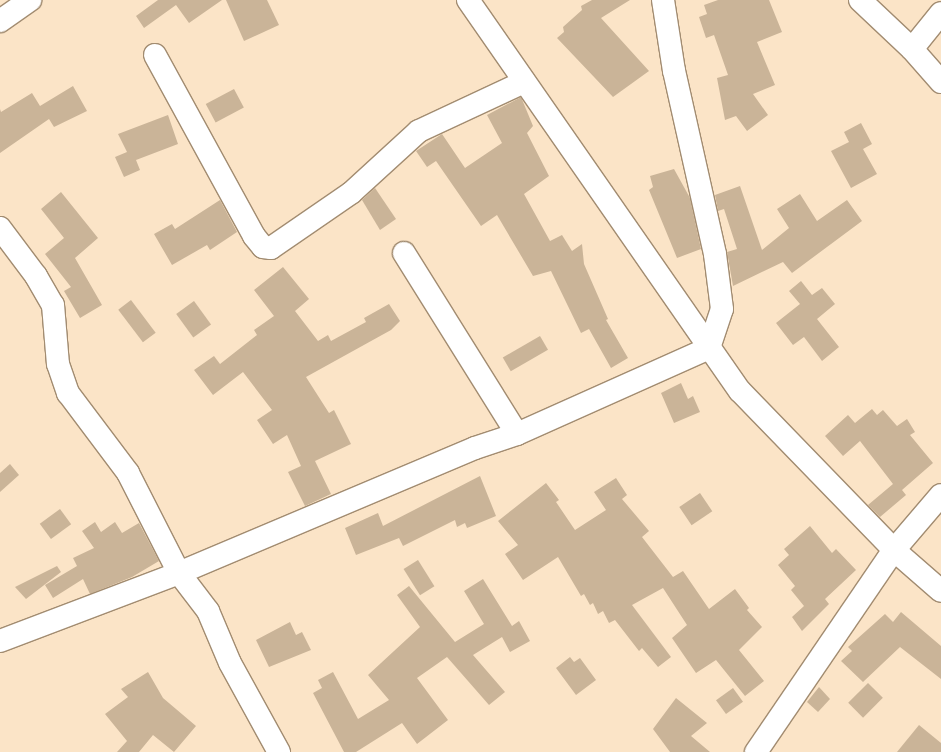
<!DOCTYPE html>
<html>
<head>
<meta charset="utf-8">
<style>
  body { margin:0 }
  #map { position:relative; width:941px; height:752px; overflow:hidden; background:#fbe4c7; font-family:Signika,sans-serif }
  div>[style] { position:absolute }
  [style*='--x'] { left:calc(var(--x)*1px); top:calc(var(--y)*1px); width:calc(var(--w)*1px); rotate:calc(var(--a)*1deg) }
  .building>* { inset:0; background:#cab498; transform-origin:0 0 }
  .roads { filter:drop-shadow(1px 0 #a28c71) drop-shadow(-1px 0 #a28c71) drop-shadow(0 1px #a28c71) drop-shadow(0 -1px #a28c71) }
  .minor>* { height:22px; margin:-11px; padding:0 11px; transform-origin:11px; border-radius:11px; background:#fff }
  .tertiary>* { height:22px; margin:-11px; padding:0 11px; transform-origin:11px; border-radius:11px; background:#fff }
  span { translate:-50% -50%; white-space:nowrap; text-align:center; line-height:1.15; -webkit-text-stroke:3px #fdf4e8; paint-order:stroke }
</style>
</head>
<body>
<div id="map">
  <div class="building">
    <i style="clip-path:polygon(158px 0,222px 0,189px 23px,176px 5px,144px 28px,136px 16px)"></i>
    <i style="clip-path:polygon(226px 0,267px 0,279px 25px,244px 41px)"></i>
    <i style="clip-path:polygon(592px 0,630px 0,601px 18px,649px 71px,613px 97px,557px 38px,564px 32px,563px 27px,582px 10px,581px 6px)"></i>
    <i style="clip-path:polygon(718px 0,769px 0,782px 32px,757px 42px,775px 85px,753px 94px,768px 115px,747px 131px,736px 116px,725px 120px,717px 78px,728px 75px,714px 35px,706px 38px,699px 17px,707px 14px,704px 5px)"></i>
    <i style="clip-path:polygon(73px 86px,87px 111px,54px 127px,49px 119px,0 153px,0 109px,1px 112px,32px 93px,40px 106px)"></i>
    <i style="left:234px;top:89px;width:21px;height:32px;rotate:62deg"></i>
    <i style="clip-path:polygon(521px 97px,533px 126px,527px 133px,549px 176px,524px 194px,550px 241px,562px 235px,572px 251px,582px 244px,584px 264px,608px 319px,606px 320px,628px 358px,611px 368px,589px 329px,581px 333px,551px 271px,533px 276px,497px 215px,481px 226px,436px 161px,427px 167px,416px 151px,442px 134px,465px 168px,502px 143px,487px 115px)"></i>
    <i style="clip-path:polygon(168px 115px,178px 144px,136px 160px,140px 170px,124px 177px,115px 157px,127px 152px,118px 134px)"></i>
    <i style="clip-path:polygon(861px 123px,872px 144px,863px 149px,877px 174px,851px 188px,831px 151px,849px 142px,844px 132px)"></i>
    <i style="clip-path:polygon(674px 169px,690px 198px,701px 249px,677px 258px,649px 190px,653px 187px,650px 176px)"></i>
    <i style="clip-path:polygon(740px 186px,762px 250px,789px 228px,777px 209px,800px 194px,817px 221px,847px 200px,862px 221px,792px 273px,783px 262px,733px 286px,727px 252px,737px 249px,724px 209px,718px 211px,715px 195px)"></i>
    <i style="clip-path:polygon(375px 188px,396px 219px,380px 230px,362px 200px)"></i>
    <i style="clip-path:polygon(61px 192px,98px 238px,75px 258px,102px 305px,80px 318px,64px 291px,71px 287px,45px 254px,64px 238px,41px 209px)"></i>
    <i style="clip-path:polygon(220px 200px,237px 232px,210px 250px,207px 245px,172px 265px,154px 234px,172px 224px,175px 229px)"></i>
    <i style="clip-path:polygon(283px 267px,309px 299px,295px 311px,318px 341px,328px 335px,331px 341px,366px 322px,364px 318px,389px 304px,400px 321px,391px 330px,306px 377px,329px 413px,334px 410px,351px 444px,315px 461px,331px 494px,305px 506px,288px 472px,301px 466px,287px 435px,273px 444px,257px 420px,272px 410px,243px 372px,213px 395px,194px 370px,214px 356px,220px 364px,257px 335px,254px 330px,274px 316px,254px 290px)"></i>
    <i style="clip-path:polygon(801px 281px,812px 295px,822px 288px,835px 304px,817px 319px,839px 347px,822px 361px,804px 337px,793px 345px,776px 323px,800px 304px,789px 291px)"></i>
    <i style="left:131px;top:300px;width:41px;height:16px;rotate:53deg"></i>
    <i style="left:194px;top:301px;width:29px;height:22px;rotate:54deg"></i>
    <i style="left:540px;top:336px;width:16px;height:43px;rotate:60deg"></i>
    <i style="clip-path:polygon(681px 383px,688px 399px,693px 396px,700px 412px,674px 423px,661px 393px)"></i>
    <i style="clip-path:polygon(872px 409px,877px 415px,883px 410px,897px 426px,907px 419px,915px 432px,910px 435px,933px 463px,902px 490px,906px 495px,880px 517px,868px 505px,893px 484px,860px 441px,843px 456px,825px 436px,848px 415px,855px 423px)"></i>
    <i style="clip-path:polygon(10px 464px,19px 475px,0 492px,0 473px)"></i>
    <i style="clip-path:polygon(480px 476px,496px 516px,467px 528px,465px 523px,457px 527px,455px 520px,403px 546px,399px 538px,356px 555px,345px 528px,378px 513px,383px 526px)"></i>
    <i style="clip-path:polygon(616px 478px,627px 495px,622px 499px,649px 531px,642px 537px,673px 577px,683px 571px,709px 609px,735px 589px,749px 608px,747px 610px,762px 627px,739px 650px,764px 681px,745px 696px,716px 660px,696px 673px,672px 638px,687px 625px,663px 588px,632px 605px,671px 657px,658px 667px,642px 648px,639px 651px,615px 620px,609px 623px,603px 611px,598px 614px,593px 603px,590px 605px,584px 594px,581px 596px,558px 557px,523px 580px,505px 554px,518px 545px,498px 521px,546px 483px,559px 500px,556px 502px,575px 530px,606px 510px,594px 492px)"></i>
    <i style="left:700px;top:493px;width:22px;height:25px;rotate:56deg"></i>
    <i style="left:60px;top:509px;width:19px;height:25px;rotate:54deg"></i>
    <i style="clip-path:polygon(95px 522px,101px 532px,115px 522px,122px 533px,139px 523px,159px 561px,132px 577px,90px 594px,83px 579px,53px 598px,45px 585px,77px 566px,73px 558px,94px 548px,82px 531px)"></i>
    <i style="clip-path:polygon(810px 526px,832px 553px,836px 549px,856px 570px,825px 599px,829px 604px,802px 631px,792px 617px,804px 606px,791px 590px,795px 586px,778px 565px,789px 555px,784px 549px)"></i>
    <i style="left:418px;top:560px;width:31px;height:17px;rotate:58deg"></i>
    <i style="clip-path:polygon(57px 566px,61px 572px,26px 599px,15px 587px)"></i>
    <i style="clip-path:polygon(483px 579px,512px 626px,519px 621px,530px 641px,510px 652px,502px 637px,473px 655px,505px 692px,489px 705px,447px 657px,417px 678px,448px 720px,417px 744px,402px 723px,356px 752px,344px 752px,313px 693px,322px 688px,318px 680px,333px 672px,358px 719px,389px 700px,368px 675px,420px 627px,397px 595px,409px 586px,455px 642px,484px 624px,464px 591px)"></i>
    <i style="clip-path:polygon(901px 612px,941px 646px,941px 679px,900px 647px,863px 682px,841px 661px,852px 651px,848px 647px,885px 614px,893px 622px)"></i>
    <i style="clip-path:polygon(290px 622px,296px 635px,302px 632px,311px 650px,269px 667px,256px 640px)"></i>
    <i style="clip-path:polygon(570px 657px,574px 662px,580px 658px,596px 680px,576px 695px,556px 668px)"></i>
    <i style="clip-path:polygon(148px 672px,163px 698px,196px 726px,174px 752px,153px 735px,139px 752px,117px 752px,127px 741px,105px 714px,128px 697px,121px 689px)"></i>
    <i style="left:868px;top:683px;width:21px;height:28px;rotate:45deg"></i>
    <i style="clip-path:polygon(819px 687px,830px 699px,818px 712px,807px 702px)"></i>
    <i style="left:733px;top:688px;width:17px;height:21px;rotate:54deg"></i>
    <i style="clip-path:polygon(676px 698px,707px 723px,691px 736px,710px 752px,670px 752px,653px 729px)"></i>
    <i style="clip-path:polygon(919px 725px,941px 743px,941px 752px,897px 752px)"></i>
  </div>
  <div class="roads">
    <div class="minor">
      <i style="--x:860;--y:0;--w:71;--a:43.3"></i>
      <i style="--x:912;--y:49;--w:44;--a:48.7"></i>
      <i style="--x:0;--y:21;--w:37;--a:-35"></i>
      <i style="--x:912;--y:49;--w:46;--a:-51.1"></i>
      <i style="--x:155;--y:55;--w:206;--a:61.3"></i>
      <i style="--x:254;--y:236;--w:14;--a:51"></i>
      <i style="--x:263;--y:247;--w:8;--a:7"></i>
      <i style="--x:271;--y:248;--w:97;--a:-34.5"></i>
      <i style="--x:351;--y:193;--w:92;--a:-42.4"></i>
      <i style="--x:419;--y:131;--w:116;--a:-25"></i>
      <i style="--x:0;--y:228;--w:60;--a:53.1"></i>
      <i style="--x:36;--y:276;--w:34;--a:60"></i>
      <i style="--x:53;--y:305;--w:59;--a:85.2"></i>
      <i style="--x:58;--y:364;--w:31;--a:71"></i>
      <i style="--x:68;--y:393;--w:100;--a:53.1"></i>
      <i style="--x:128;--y:473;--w:112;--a:63"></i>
      <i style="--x:179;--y:573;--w:48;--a:52.7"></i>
      <i style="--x:208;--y:611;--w:56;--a:67.1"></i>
      <i style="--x:230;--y:663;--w:102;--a:61.2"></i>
      <i style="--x:404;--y:253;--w:213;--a:58"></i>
      <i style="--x:0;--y:641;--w:191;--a:-20.8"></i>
      <i style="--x:179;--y:573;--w:321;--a:-22.9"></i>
      <i style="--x:475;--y:448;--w:44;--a:-18.4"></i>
      <i style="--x:517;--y:434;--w:210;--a:-24.1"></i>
      <i style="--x:709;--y:348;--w:41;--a:-71.6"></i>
      <i style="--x:722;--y:309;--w:55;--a:-97.3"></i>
      <i style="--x:715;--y:254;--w:188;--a:-102.6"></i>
      <i style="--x:674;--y:71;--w:72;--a:-98.8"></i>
      <i style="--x:756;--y:752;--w:245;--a:-55.7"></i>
      <i style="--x:894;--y:550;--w:72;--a:-49.5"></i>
    </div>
    <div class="tertiary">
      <i style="--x:468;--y:0;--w:476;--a:55.2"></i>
      <i style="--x:740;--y:391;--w:221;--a:45.9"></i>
      <i style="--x:894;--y:550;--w:62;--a:41.1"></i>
    </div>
  </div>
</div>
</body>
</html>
